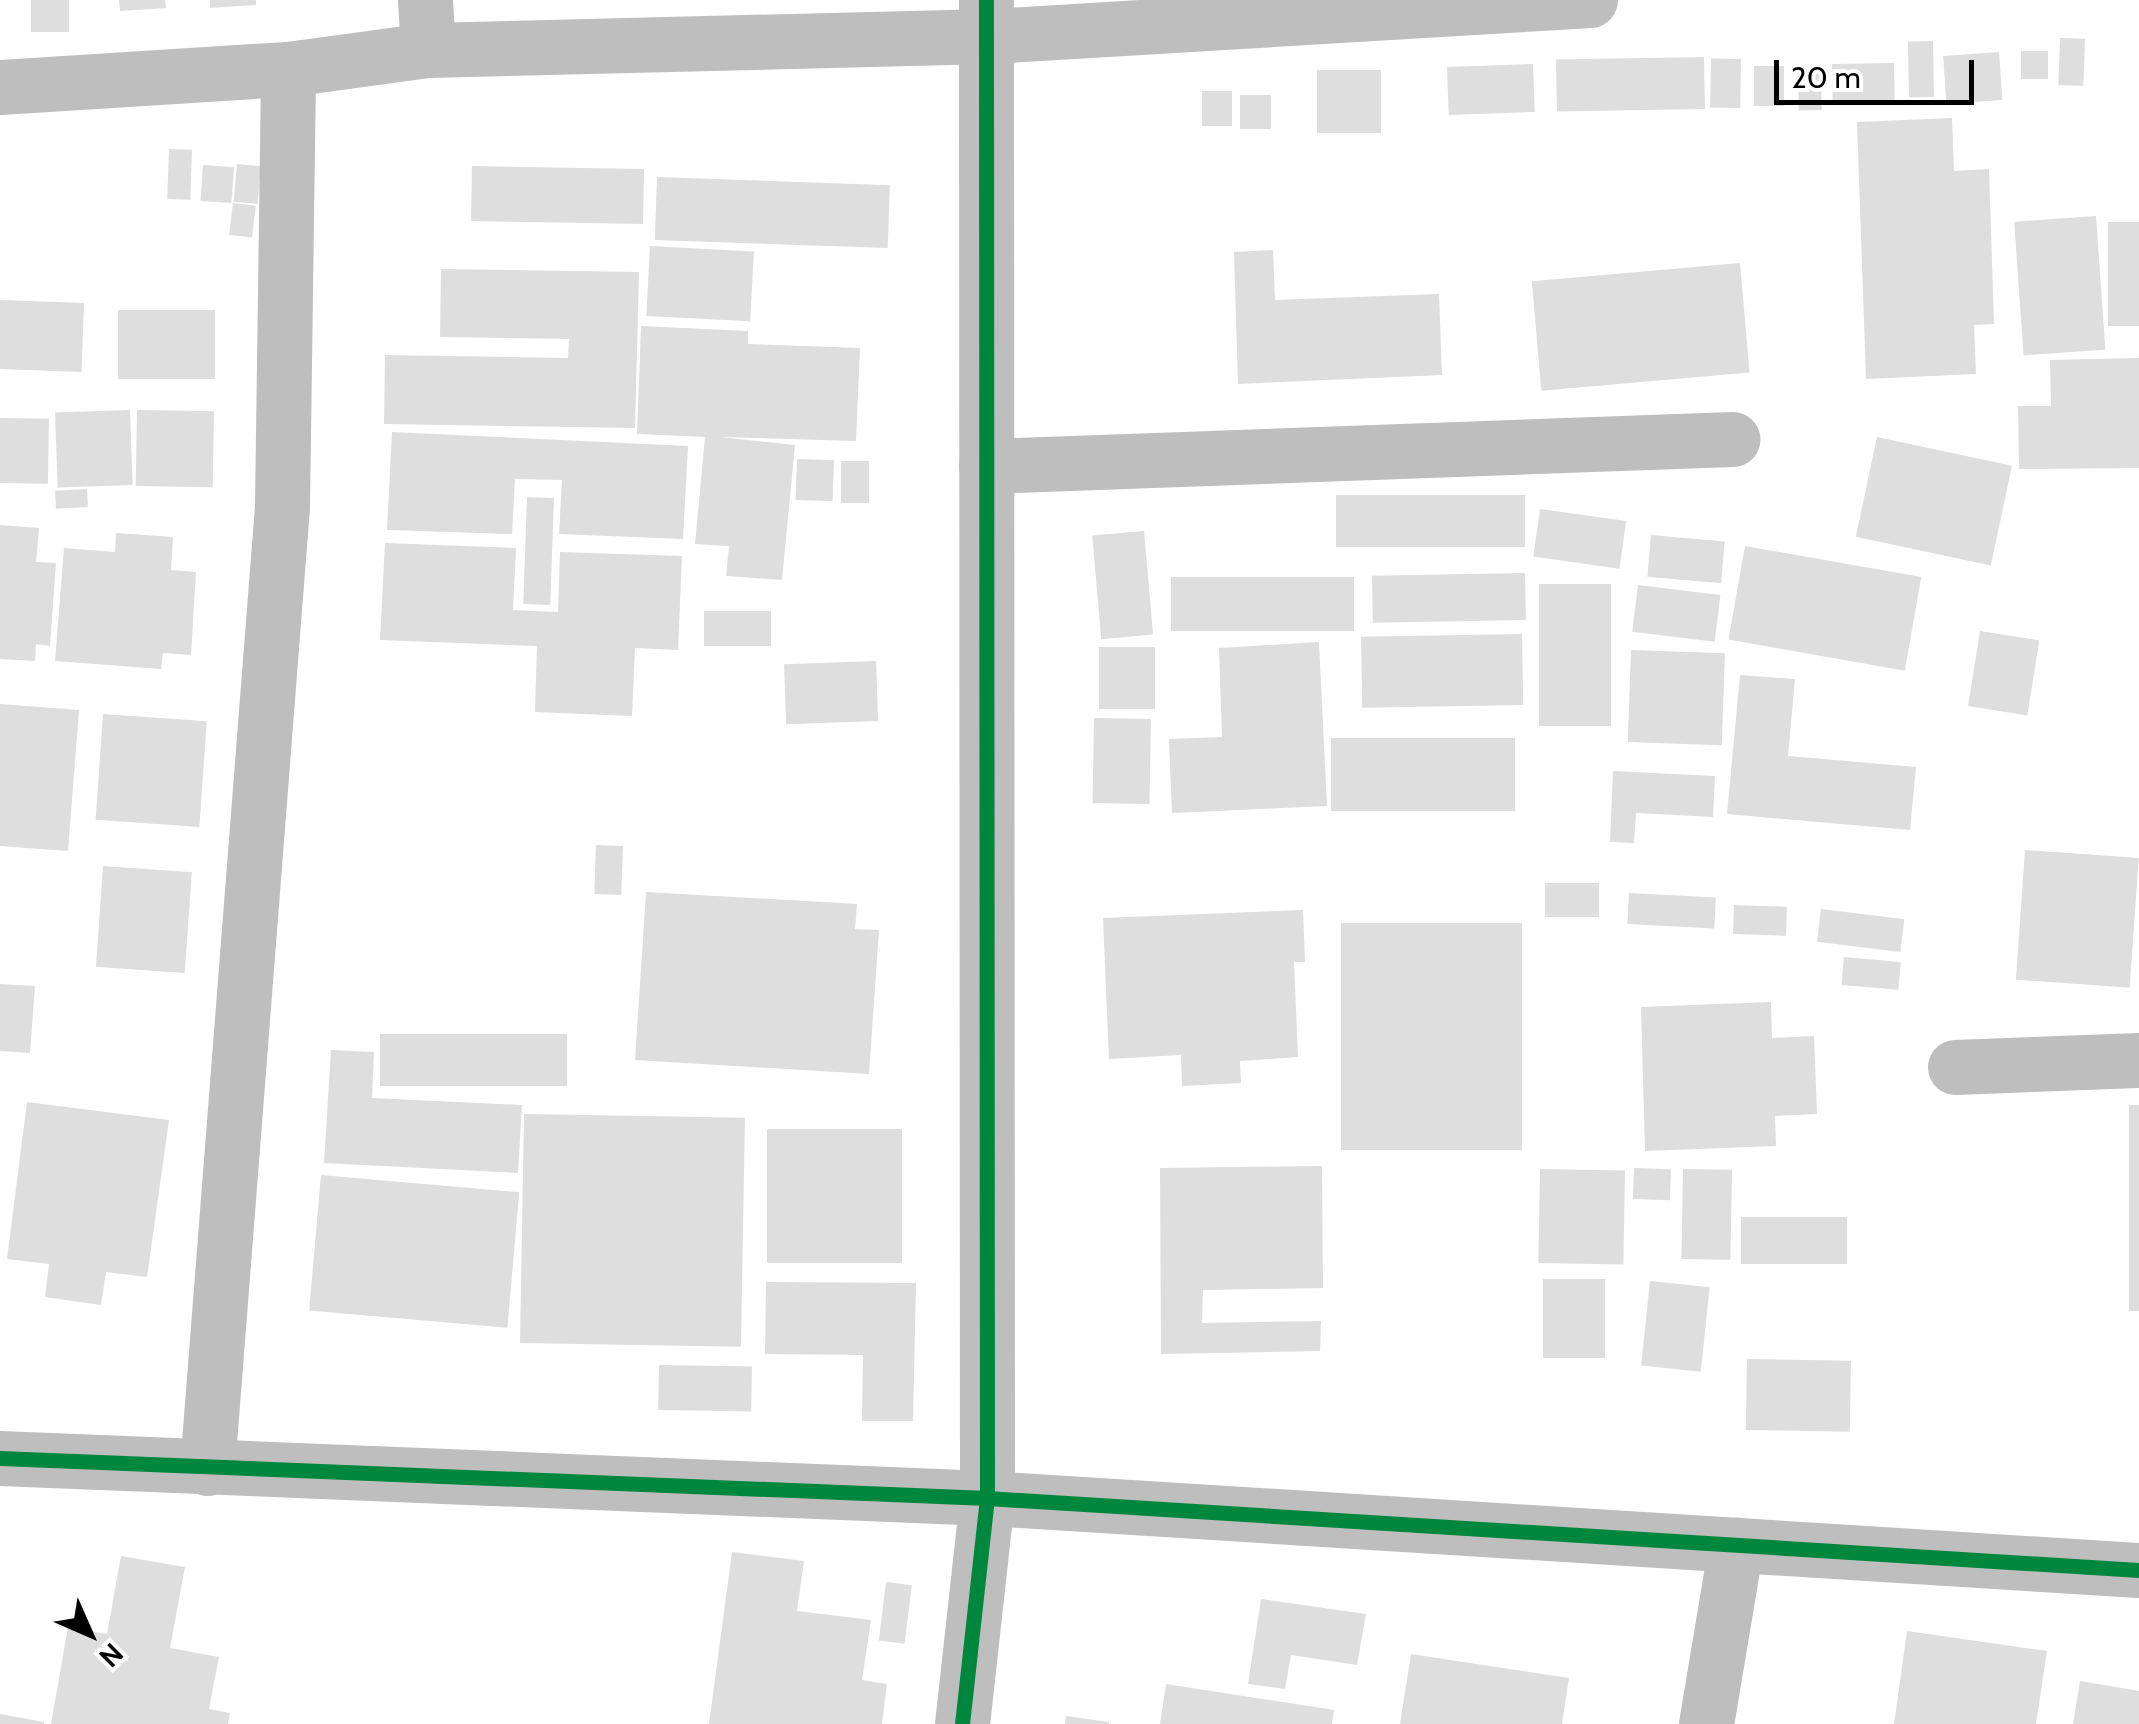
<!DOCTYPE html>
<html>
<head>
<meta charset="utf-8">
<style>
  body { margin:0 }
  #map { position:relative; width:2139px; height:1724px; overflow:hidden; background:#fff; font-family:Cabin,sans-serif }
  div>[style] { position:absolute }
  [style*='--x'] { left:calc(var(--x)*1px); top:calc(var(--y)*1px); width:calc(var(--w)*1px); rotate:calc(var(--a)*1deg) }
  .building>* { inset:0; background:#dedede; transform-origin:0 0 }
  .minor>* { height:55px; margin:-27.5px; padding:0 27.5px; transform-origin:27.5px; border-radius:27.5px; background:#bebebe }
  .cycleway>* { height:15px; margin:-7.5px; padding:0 7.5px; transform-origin:7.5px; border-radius:7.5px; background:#00873e }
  span { translate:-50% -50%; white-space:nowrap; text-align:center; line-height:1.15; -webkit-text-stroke:10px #fff; paint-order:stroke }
  .north { position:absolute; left:40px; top:1584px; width:100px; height:100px; -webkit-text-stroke:8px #fff; paint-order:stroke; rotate:135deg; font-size:28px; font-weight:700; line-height:40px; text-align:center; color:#000 }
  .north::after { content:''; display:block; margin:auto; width:35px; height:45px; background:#000; clip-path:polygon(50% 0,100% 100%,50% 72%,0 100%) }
  .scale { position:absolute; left:1774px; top:60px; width:200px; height:45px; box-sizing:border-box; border:5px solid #000; border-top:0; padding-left:12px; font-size:30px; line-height:35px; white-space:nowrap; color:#000; -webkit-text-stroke:8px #fff; paint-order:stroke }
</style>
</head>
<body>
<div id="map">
  <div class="building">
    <i style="left:31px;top:0;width:38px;height:32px"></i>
    <i style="clip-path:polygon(119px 0,165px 0,166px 8px,120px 11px)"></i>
    <i style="clip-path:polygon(210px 0,256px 0,256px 5px,210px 8px)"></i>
    <i style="left:2060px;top:38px;width:25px;height:47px;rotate:2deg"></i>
    <i style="left:1933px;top:41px;width:56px;height:25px;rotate:89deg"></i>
    <i style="left:2021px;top:51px;width:27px;height:28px"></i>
    <i style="left:1999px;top:52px;width:48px;height:56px;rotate:86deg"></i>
    <i style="left:1704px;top:57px;width:52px;height:148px;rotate:89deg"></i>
    <i style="left:1741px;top:59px;width:49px;height:30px;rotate:91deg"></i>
    <i style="left:1894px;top:63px;width:41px;height:62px;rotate:89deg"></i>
    <i style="left:1533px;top:64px;width:48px;height:86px;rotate:88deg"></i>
    <i style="left:1754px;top:66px;width:30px;height:40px"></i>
    <i style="left:1821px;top:68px;width:42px;height:23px;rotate:89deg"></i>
    <i style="left:1317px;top:70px;width:64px;height:63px"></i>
    <i style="left:1202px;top:91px;width:30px;height:35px"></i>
    <i style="left:1271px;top:95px;width:34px;height:31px;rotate:90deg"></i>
    <i style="clip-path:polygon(1952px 118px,1954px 171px,1989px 169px,1994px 324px,1974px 325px,1976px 374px,1866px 379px,1857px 122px)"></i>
    <i style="left:169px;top:149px;width:23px;height:50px;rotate:2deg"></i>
    <i style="left:237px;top:164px;width:24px;height:38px;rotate:5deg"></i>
    <i style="left:203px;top:165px;width:31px;height:36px;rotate:4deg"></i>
    <i style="left:472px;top:166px;width:172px;height:55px;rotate:1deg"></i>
    <i style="left:657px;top:177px;width:233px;height:63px;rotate:2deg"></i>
    <i style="left:233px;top:203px;width:23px;height:32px;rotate:7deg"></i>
    <i style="left:2096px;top:216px;width:134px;height:82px;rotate:86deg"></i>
    <i style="left:2108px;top:222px;width:31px;height:104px"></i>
    <i style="left:650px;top:246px;width:104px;height:70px;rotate:3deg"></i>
    <i style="clip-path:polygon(1273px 250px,1275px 300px,1439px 294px,1442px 375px,1238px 384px,1234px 252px)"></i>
    <i style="left:1740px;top:263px;width:110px;height:209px;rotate:85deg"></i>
    <i style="clip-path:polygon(441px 269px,639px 272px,635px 428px,384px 424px,385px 355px,568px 358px,569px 339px,440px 337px)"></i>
    <i style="left:0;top:300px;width:84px;height:69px;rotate:2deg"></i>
    <i style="left:215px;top:310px;width:69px;height:97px;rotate:90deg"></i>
    <i style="clip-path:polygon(641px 326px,748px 331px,748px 344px,860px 348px,856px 441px,719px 437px,795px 445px,782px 580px,726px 576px,729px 546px,695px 544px,705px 437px,637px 434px)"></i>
    <i style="clip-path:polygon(2139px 358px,2139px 468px,2019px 469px,2018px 406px,2051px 406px,2050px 360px)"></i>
    <i style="left:130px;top:410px;width:75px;height:75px;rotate:88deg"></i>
    <i style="left:137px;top:410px;width:77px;height:76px;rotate:1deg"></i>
    <i style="left:0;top:418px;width:49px;height:65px;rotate:1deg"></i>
    <i style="clip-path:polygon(392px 432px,688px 446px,683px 539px,559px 534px,562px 480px,515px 479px,512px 534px,387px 530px)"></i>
    <i style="left:1877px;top:437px;width:138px;height:102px;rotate:12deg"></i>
    <i style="left:797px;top:459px;width:37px;height:41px;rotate:2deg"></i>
    <i style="left:841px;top:461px;width:28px;height:42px"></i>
    <i style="left:87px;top:489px;width:18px;height:32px;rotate:87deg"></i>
    <i style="left:1336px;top:495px;width:189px;height:52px"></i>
    <i style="left:527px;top:497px;width:27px;height:107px;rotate:2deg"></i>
    <i style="left:1540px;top:509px;width:87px;height:48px;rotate:8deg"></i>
    <i style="clip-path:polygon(0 525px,39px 528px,36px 562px,56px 563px,50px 646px,36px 644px,35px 661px,0 659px)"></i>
    <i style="left:1144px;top:531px;width:104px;height:52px;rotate:85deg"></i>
    <i style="clip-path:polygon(116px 533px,173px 537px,171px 570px,196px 572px,191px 655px,163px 653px,161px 669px,55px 661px,64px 548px,115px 552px)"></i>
    <i style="left:1651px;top:535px;width:74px;height:42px;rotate:5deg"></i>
    <i style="clip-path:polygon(385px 543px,516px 548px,513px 610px,558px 612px,560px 552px,682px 556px,678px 650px,635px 648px,632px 716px,535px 712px,537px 646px,380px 640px)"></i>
    <i style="left:1745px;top:546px;width:179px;height:95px;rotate:10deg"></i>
    <i style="left:1525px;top:573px;width:47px;height:153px;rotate:89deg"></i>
    <i style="left:1354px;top:577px;width:54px;height:183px;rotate:90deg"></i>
    <i style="left:1539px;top:584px;width:72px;height:142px"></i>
    <i style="left:1638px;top:585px;width:83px;height:47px;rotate:7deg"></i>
    <i style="left:771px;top:611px;width:35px;height:67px;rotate:90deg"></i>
    <i style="left:1980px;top:631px;width:60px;height:76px;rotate:9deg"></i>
    <i style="left:1522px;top:634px;width:71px;height:161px;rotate:89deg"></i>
    <i style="clip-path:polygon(1319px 642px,1327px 806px,1172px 813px,1169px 739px,1222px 737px,1219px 648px)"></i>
    <i style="left:1155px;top:647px;width:62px;height:56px;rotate:90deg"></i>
    <i style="left:1631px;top:650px;width:94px;height:92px;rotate:2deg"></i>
    <i style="left:876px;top:661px;width:60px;height:92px;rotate:88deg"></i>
    <i style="clip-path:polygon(1740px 675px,1795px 679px,1788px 756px,1916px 767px,1910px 830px,1727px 814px)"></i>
    <i style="clip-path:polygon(0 704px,79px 710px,68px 851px,0 846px)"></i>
    <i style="left:103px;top:714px;width:104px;height:106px;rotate:4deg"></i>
    <i style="left:1094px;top:718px;width:57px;height:85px;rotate:1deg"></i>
    <i style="left:1331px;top:738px;width:184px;height:73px"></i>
    <i style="clip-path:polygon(1613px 771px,1715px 776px,1713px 817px,1636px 813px,1634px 843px,1610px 842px)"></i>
    <i style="left:596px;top:845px;width:27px;height:49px;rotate:2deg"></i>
    <i style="left:2025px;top:850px;width:114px;height:130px;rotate:4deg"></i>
    <i style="left:103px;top:866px;width:89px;height:101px;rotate:4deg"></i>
    <i style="left:1545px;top:883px;width:54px;height:34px"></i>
    <i style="clip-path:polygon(646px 892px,857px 904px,855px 929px,879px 930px,869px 1074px,635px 1060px)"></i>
    <i style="left:1629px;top:893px;width:87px;height:31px;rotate:3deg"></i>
    <i style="left:1734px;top:905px;width:53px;height:29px;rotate:2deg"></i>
    <i style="left:1821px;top:909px;width:84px;height:33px;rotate:7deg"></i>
    <i style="clip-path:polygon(1303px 910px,1305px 962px,1294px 962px,1298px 1057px,1240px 1061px,1241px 1083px,1182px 1086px,1181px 1055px,1109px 1059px,1103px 918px)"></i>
    <i style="left:1341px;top:923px;width:181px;height:227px"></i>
    <i style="left:1844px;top:957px;width:57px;height:28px;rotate:5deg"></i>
    <i style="clip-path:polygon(0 984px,35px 986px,30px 1053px,0 1051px)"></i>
    <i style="clip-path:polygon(1771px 1002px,1772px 1038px,1814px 1036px,1817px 1114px,1775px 1116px,1776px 1146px,1645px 1151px,1641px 1007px)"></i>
    <i style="left:380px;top:1034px;width:187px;height:52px"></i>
    <i style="clip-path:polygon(331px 1050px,374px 1052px,372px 1098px,522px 1105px,518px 1173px,324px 1163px)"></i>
    <i style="clip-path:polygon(27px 1102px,169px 1120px,147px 1277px,106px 1272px,101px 1305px,45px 1297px,49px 1264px,7px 1259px)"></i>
    <i style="left:2129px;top:1105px;width:10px;height:206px"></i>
    <i style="left:524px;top:1114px;width:221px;height:229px;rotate:1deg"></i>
    <i style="left:767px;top:1129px;width:135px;height:134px"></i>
    <i style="clip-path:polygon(1322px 1166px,1323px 1288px,1203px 1290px,1202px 1323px,1321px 1321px,1320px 1351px,1161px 1354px,1160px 1168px)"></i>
    <i style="left:1634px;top:1168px;width:37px;height:31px;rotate:2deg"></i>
    <i style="left:1540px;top:1169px;width:85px;height:94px;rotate:1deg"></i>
    <i style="left:1683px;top:1169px;width:49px;height:90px;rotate:1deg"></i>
    <i style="left:321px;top:1175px;width:199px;height:136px;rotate:5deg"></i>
    <i style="left:1847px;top:1217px;width:47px;height:106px;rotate:90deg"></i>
    <i style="left:1605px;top:1279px;width:79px;height:62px;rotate:90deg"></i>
    <i style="left:1650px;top:1281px;width:60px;height:85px;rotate:6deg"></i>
    <i style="clip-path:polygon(766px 1282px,916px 1283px,913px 1421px,862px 1421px,863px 1355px,765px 1354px)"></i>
    <i style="left:1747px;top:1359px;width:104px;height:71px;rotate:1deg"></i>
    <i style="left:659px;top:1365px;width:93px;height:45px;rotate:1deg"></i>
    <i style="clip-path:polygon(732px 1552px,804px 1561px,797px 1611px,871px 1620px,862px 1680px,887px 1684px,882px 1724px,709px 1724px)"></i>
    <i style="clip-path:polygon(121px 1556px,185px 1567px,170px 1648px,219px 1657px,209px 1709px,230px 1713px,228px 1724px,51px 1724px,68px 1627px,107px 1634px)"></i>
    <i style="left:886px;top:1582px;width:26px;height:59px;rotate:7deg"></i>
    <i style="clip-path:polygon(1261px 1599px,1366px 1614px,1357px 1665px,1291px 1655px,1285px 1689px,1248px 1684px)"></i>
    <i style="clip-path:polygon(1907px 1631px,2047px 1651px,2036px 1724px,1894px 1724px)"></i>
    <i style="clip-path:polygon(1411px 1654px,1569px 1678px,1562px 1724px,1400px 1724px)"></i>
    <i style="clip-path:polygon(2080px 1681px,2139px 1691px,2139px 1724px,2073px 1724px)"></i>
    <i style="clip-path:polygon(1166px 1684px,1334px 1710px,1332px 1724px,1160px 1724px)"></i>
    <i style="clip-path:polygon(0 1714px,44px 1722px,44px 1724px,0 1724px)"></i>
    <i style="clip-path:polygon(1066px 1716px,1109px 1722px,1109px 1724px,1065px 1724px)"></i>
  </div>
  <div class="minor">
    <i style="--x:425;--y:0;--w:50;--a:86.6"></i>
    <i style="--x:0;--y:87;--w:289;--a:-3.6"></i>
    <i style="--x:288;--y:69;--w:141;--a:-7.7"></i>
    <i style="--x:428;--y:50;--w:562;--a:-1.43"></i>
    <i style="--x:990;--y:36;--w:601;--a:-3.43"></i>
    <i style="--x:986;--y:466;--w:747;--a:-2.07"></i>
    <i style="--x:1955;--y:1067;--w:184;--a:-2.2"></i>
    <i style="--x:0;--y:1458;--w:988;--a:2.32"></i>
    <i style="--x:987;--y:1498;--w:1154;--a:3.58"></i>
    <i style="--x:207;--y:1468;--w:965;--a:-85.54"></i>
    <i style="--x:282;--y:506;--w:437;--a:-89.2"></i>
    <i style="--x:962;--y:1724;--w:227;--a:-83.7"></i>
    <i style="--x:987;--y:1498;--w:1498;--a:-90.04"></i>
    <i style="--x:1706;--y:1724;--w:182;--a:-80.5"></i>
  </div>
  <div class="cycleway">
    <i style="--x:0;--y:1458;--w:988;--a:2.32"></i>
    <i style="--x:987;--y:1498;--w:1154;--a:3.58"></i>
    <i style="--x:962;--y:1724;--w:227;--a:-83.7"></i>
    <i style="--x:987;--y:1498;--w:1498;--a:-90.04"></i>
  </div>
  <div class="north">N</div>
  <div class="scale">20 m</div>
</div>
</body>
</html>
